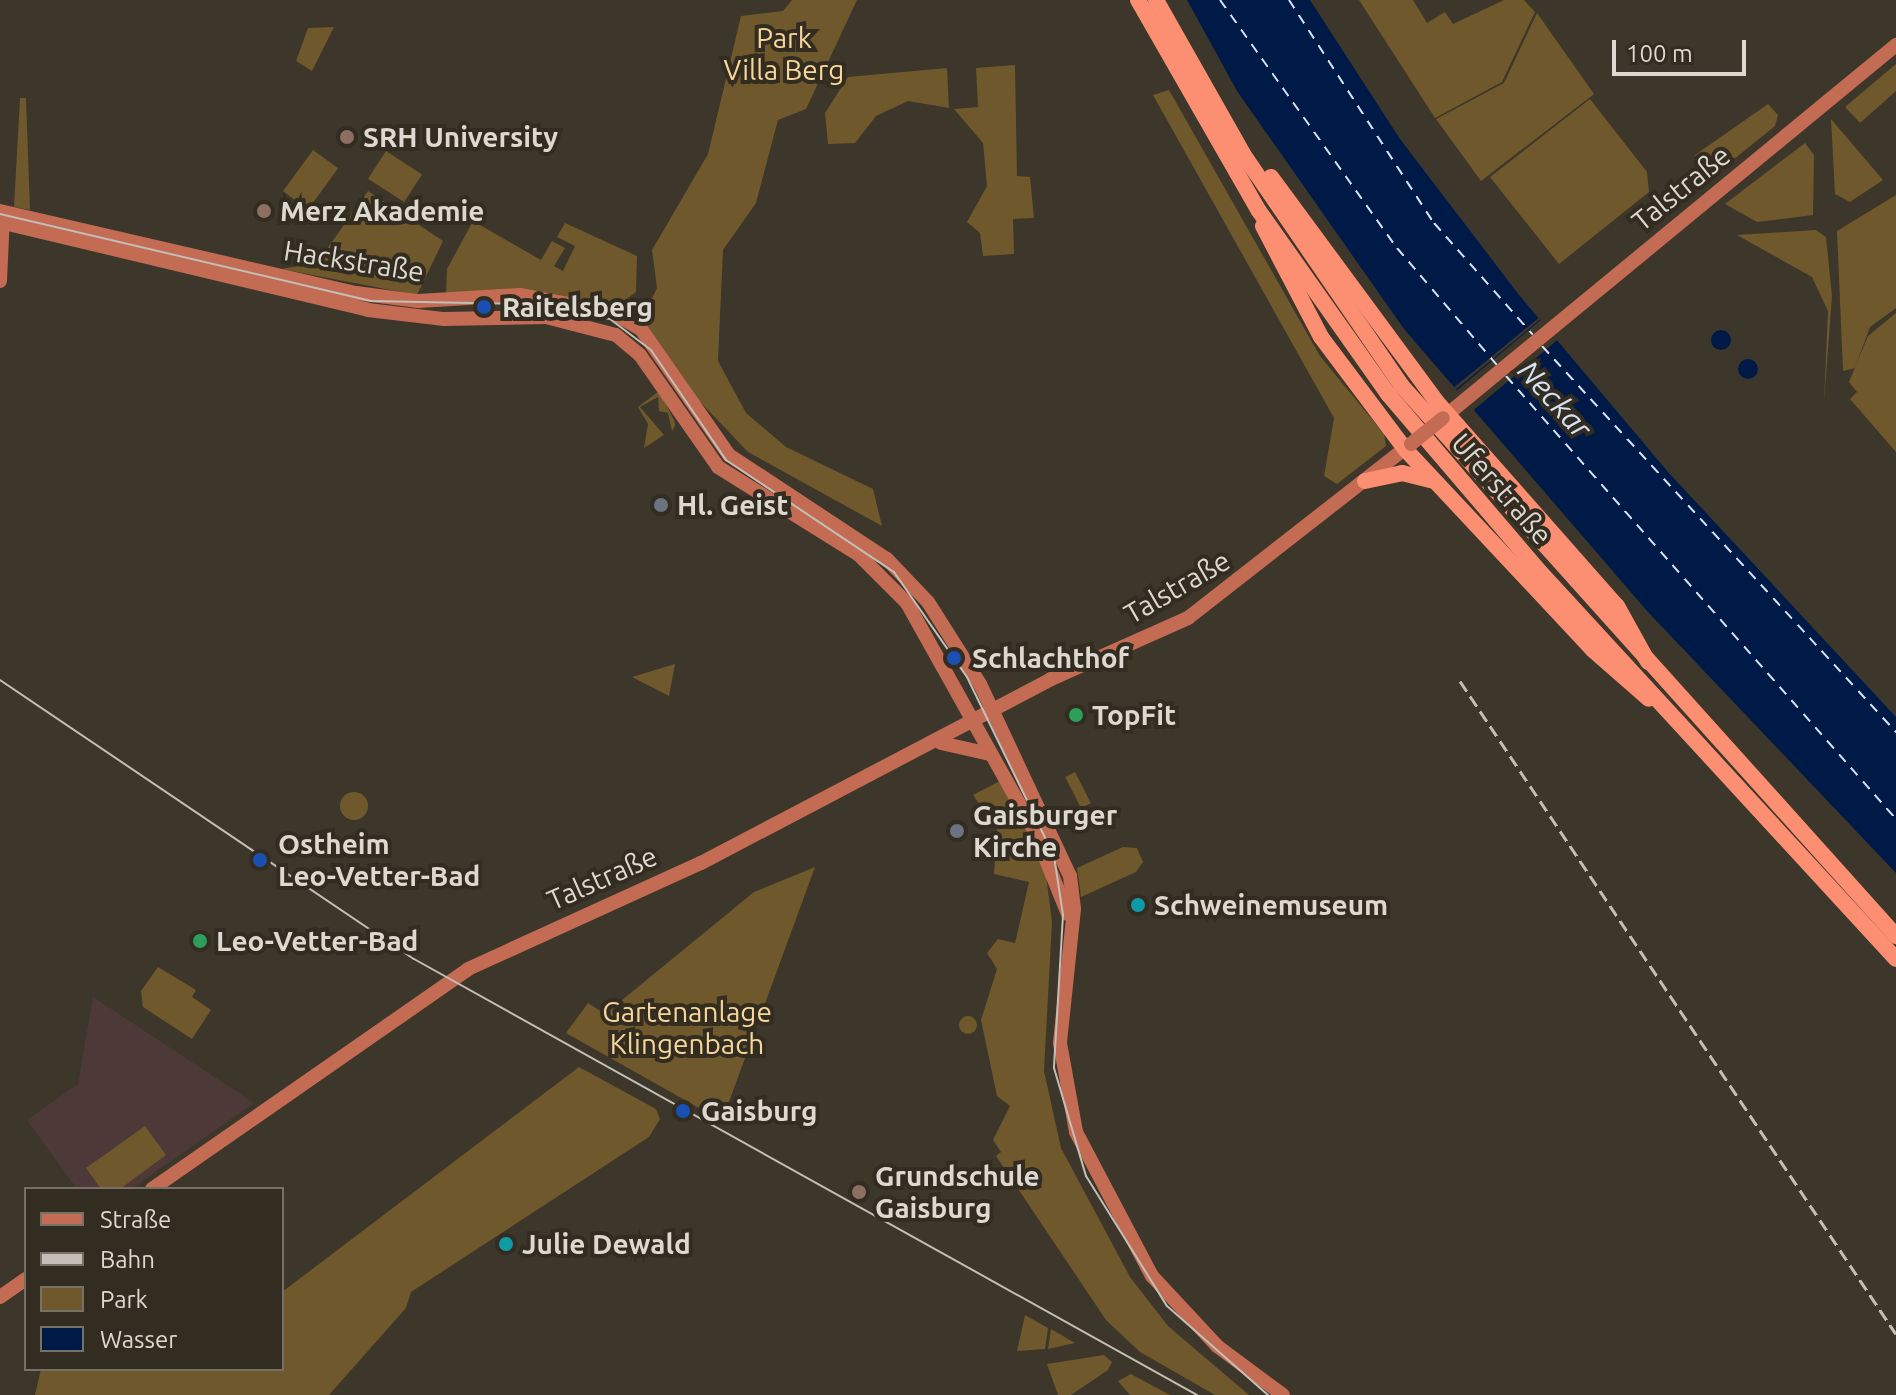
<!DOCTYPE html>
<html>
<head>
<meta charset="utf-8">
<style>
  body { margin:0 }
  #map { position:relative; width:1896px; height:1395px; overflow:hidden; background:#3d362a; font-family:Ubuntu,sans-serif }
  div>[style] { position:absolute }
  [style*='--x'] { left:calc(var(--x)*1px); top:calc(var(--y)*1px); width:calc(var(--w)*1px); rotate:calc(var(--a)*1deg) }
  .education>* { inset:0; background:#4e3939 }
  .green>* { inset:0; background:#6f582b; transform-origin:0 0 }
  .round { border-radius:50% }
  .water>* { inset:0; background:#001a47 }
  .pier>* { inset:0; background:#3d362a; transform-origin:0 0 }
  .ferry>* { height:2px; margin-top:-1px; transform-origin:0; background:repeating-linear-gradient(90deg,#d6e3f5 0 10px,transparent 0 18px) }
  .secondary>* { height:14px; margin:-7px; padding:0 7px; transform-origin:7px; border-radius:7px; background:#c46b54 }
  .highway>* { height:16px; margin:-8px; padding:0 8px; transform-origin:8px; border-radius:8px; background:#fc8e72 }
  .tram>* { height:2px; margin:-1px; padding:0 1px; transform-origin:1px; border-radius:1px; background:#c3beb6 }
  .rail>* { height:3px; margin-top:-1.5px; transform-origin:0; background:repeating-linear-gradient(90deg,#c3beb6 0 12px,transparent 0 18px) }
  .secondary-bridge>* { height:14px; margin:-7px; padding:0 7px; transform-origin:7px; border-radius:7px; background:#c46b54 }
  .dots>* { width:22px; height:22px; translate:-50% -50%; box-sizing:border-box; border:4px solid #322c21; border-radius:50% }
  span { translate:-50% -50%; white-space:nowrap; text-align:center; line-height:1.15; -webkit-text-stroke:8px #322c21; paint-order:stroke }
  .park-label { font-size:28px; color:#f7d799 }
  .poi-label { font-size:28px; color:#ddd9d1; font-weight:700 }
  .left { translate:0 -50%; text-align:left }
  .street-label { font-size:28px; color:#ddd9d1 }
  .water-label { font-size:30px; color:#d6e3f5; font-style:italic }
  .legend { position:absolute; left:24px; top:1187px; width:260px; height:184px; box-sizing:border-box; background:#322c21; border:2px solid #767167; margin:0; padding:10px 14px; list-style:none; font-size:24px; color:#ddd9d1 }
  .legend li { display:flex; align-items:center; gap:16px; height:40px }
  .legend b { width:40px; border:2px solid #767167 }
  .scale { position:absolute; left:1612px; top:40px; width:134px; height:36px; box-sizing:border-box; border:4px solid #ddd9d1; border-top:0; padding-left:10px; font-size:24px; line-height:28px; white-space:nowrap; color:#ddd9d1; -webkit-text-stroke:6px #322c21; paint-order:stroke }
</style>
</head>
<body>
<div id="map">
  <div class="education">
    <i style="clip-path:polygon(93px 997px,254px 1103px,131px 1189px,77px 1189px,27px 1120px,78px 1084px)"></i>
  </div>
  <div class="green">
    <i style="clip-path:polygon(792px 0,857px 0,806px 109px,778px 120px,756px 203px,723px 250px,718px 361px,746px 413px,786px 447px,873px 489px,882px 526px,748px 452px,685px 386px,640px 323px,657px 288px,652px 250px,708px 154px,741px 16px,783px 11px)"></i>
    <i style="clip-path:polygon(1359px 0,1413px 0,1427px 23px,1445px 12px,1453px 24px,1504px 0,1524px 0,1535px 12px,1502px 82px,1435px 118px)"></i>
    <i style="clip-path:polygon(1537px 13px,1594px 94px,1481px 181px,1436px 119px,1504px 83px)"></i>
    <i style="clip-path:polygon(334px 27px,312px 71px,296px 61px,308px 28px)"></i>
    <i style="clip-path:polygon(1896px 64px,1896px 91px,1860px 123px,1845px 107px)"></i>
    <i style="clip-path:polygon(1015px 65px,1017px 176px,1030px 177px,1034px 218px,1013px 219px,1014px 254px,983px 256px,980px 233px,967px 222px,987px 186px,983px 143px,954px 109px,978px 107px,976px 68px)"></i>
    <i style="clip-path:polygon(947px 68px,949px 108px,908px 101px,876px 116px,855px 143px,828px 144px,825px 113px,848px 77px)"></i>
    <i style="clip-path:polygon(1169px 90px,1320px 356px,1384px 434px,1386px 446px,1337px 484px,1324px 476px,1334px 418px,1153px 95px)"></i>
    <i style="clip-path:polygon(20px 98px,26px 98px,30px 210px,14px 207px)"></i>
    <i style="clip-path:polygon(1590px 99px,1647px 172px,1649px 192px,1559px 264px,1490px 177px)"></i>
    <i style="clip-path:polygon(1768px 104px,1778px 115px,1775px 126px,1707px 181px,1695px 155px)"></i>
    <i style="clip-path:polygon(1831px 119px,1883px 180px,1850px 202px,1835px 194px)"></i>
    <i style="clip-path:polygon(1805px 143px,1814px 155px,1813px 215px,1757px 222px,1725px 204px)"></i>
    <i style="left:313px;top:150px;width:31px;height:51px;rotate:36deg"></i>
    <i style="left:386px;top:151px;width:43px;height:33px;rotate:33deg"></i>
    <i style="clip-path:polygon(368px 191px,443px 241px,417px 295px,281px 269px,317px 263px)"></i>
    <i style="clip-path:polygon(1896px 195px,1896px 308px,1870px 327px,1855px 368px,1843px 371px,1837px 231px)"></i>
    <i class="round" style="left:432px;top:205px;width:20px;height:20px"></i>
    <i style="clip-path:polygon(473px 221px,541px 260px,552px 241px,565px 248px,554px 266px,563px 271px,575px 246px,557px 237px,565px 223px,637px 256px,636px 292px,616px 307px,446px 295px,447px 269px)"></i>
    <i style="clip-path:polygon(1816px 230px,1826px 237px,1832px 296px,1824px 402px,1828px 311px,1812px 277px,1737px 235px)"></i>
    <i style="clip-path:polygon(1896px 313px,1896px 452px,1850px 399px,1857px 392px,1849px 382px,1868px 336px)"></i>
    <i style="clip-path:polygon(659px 391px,675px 422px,675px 426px,672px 431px,668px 413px,659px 411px,658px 397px,640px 407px,664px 435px,644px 448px,648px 424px,638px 407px)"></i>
    <i style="clip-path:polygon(675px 664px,669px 696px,632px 677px)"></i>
    <i style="left:1075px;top:772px;width:35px;height:11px;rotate:63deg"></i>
    <i style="clip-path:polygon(1002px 780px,1044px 859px,1052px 922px,1044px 1071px,1061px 1148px,1130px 1277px,1168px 1326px,1249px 1395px,1215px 1395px,1140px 1352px,1106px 1320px,996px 1156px,1001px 1152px,993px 1140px,1010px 1106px,997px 1096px,981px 1020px,997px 969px,987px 953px,998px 939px,1015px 943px,1029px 882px,994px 874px,997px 830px,973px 795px)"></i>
    <i class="round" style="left:340px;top:792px;width:28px;height:28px"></i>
    <i style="clip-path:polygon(1123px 847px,1137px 848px,1143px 862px,1136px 872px,1081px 897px,1077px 868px)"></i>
    <i style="clip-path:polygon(815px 867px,722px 1121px,566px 1033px,588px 1003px,605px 1014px,754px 892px)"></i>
    <i style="clip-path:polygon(158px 967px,196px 990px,192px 997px,211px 1010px,192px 1039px,143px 1007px,141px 991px)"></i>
    <i class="round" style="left:959px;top:1016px;width:18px;height:18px"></i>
    <i style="clip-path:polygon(579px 1067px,656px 1109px,660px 1119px,649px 1137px,411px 1292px,406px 1308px,329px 1395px,35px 1395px,41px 1369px,282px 1369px,282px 1292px)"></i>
    <i style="clip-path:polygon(145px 1126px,166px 1155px,120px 1189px,101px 1189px,86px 1168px)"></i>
    <i style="clip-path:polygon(1025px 1315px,1048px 1328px,1045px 1349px,1017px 1351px)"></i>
    <i style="clip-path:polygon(1051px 1329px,1075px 1343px,1048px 1349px)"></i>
    <i style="clip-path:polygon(1104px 1355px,1112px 1362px,1108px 1370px,1071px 1395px,1058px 1395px,1047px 1364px)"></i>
    <i style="clip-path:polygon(1131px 1374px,1170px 1395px,1130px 1395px,1118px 1381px)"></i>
  </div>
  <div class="water">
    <i style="clip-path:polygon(1187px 0,1310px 0,1400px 139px,1519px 295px,1668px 472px,1896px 717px,1896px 873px,1648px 612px,1404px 329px,1237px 91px)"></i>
    <i class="round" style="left:1711px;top:330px;width:20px;height:20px"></i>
    <i class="round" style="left:1738px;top:359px;width:20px;height:20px"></i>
  </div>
  <div class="pier">
    <i style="clip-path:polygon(1541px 316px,1543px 317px,1454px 391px,1452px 389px)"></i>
    <i style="left:1543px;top:318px;width:26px;height:117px;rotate:50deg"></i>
  </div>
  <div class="ferry">
    <i style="--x:1220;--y:0;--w:305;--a:54.5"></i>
    <i style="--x:1397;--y:248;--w:154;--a:49.5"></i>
    <i style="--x:1289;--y:0;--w:266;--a:57"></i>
    <i style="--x:1434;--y:223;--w:149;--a:48.5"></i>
    <i style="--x:1542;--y:346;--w:524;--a:47.48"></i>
    <i style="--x:1506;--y:376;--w:590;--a:48.64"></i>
  </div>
  <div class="secondary">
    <i style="--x:0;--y:211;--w:365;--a:13"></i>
    <i style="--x:356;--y:293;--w:63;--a:7.4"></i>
    <i style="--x:418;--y:301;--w:102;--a:-3.4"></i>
    <i style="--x:520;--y:295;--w:93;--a:10.6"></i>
    <i style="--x:611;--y:312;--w:34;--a:30"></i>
    <i style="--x:641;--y:329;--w:154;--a:55.1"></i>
    <i style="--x:729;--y:455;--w:189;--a:33.4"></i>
    <i style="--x:887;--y:559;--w:59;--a:46.4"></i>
    <i style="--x:928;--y:602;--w:97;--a:57.6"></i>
    <i style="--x:980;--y:684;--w:212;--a:64.9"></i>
    <i style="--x:1070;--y:876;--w:33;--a:83"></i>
    <i style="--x:1074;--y:909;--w:135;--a:96"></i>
    <i style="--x:1060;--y:1043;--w:90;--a:79.8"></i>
    <i style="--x:1076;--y:1132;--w:163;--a:62.2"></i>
    <i style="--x:1152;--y:1276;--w:96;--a:47.1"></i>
    <i style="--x:1217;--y:1346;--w:82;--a:36.6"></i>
    <i style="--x:0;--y:222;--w:378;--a:13.4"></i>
    <i style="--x:368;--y:310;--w:77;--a:6.8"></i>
    <i style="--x:444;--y:319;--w:102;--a:-1.1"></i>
    <i style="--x:546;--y:317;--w:72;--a:14.4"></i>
    <i style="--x:616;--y:335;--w:31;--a:40"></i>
    <i style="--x:640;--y:355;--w:136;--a:55.1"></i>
    <i style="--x:718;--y:467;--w:165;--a:31.9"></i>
    <i style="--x:858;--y:554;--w:69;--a:45"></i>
    <i style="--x:907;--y:603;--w:260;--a:60.8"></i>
    <i style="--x:1034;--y:830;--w:91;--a:68"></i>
    <i style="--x:0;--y:281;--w:65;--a:-87.4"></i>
    <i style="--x:1443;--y:418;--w:587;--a:-39.47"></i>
    <i style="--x:941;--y:743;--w:50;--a:12.7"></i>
    <i style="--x:152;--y:1189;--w:385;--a:-34.8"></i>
    <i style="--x:468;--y:969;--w:256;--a:-24.5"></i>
    <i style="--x:701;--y:863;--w:395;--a:-27.7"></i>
    <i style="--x:1051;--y:679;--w:150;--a:-24"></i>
    <i style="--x:1188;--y:618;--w:283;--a:-38"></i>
    <i style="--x:0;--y:1297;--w:32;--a:-35"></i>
  </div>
  <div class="highway">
    <i style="--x:1138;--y:0;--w:243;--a:60.2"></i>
    <i style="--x:1259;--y:211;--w:224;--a:54.8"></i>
    <i style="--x:1388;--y:394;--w:234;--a:49.5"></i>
    <i style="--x:1540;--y:572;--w:526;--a:47.39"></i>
    <i style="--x:1156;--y:0;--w:177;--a:60.5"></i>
    <i style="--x:1243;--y:154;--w:280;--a:55.6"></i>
    <i style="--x:1401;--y:385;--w:741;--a:48.06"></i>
    <i style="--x:1271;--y:177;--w:278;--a:53.6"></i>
    <i style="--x:1436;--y:401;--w:273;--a:48.6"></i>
    <i style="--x:1617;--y:606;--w:64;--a:61"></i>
    <i style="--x:1263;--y:226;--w:125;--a:62.4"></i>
    <i style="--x:1321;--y:337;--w:140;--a:53.1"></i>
    <i style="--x:1405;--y:449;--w:275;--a:46.9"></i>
    <i style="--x:1593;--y:650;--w:74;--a:41.2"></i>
    <i style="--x:1365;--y:481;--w:38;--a:-12"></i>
    <i style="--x:1402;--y:473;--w:32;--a:14"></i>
  </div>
  <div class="tram">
    <i style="--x:0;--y:214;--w:380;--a:13.2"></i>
    <i style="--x:370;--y:301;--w:159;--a:1.1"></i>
    <i style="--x:529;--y:304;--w:82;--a:10.5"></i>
    <i style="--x:610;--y:319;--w:51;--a:37.1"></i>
    <i style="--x:651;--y:350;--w:133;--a:55.7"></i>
    <i style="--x:726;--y:460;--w:202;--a:33.7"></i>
    <i style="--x:894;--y:572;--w:128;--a:55.2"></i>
    <i style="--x:967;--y:677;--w:199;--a:64.1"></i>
    <i style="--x:1054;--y:856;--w:60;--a:81.3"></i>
    <i style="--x:1063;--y:915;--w:153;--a:93.4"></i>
    <i style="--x:1054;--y:1068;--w:113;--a:73.5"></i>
    <i style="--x:1086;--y:1176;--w:153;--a:58.1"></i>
    <i style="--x:1167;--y:1306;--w:135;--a:41.4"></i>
    <i style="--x:0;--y:680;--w:499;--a:34"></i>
    <i style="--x:414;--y:959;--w:896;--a:29.11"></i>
  </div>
  <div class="rail">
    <i style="--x:1460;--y:681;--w:785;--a:56.27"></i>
  </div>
  <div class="secondary-bridge">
    <i style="--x:1411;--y:444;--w:41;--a:-39.1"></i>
  </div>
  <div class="dots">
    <i style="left:347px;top:137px;background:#8d6e63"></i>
    <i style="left:264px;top:211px;background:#8d6e63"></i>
    <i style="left:484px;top:307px;background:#1a4fb4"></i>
    <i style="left:661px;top:505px;background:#6b7280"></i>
    <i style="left:954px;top:658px;background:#1a4fb4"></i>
    <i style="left:1076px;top:715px;background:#2e9e5b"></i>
    <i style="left:957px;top:831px;background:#6b7280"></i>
    <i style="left:260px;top:860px;background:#1a4fb4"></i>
    <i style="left:1138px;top:905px;background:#0f9aa8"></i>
    <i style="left:200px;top:941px;background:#2e9e5b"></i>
    <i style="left:683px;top:1111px;background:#1a4fb4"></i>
    <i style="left:859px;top:1192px;background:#8d6e63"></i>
    <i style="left:506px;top:1244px;background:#0f9aa8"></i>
  </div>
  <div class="park-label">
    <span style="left:784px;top:54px">Park<br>Villa Berg</span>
    <span style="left:687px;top:1028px">Gartenanlage<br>Klingenbach</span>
  </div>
  <div class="poi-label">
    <span class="left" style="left:363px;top:137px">SRH University</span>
    <span class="left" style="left:280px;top:211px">Merz Akademie</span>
    <span class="left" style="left:502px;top:307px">Raitelsberg</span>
    <span class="left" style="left:677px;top:505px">Hl. Geist</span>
    <span class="left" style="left:972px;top:658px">Schlachthof</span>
    <span class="left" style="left:1092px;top:715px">TopFit</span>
    <span class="left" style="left:973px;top:831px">Gaisburger<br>Kirche</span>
    <span class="left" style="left:278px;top:860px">Ostheim<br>Leo-Vetter-Bad</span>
    <span class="left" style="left:1154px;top:905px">Schweinemuseum</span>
    <span class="left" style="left:216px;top:941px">Leo-Vetter-Bad</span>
    <span class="left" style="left:701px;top:1111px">Gaisburg</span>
    <span class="left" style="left:875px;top:1192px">Grundschule<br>Gaisburg</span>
    <span class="left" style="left:522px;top:1244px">Julie Dewald</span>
  </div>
  <div class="street-label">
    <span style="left:1681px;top:188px;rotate:-39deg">Talstraße</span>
    <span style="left:354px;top:261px;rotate:9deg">Hackstraße</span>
    <span style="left:1502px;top:489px;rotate:49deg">Uferstraße</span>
    <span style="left:1177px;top:587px;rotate:-30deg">Talstraße</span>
    <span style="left:602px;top:878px;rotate:-24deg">Talstraße</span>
  </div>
  <div class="water-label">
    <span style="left:1555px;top:399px;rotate:48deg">Neckar</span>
  </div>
  <ul class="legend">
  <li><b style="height:10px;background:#c46b54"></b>Straße</li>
  <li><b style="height:10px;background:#c3beb6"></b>Bahn</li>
  <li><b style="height:22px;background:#6f582b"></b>Park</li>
  <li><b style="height:22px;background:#001a47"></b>Wasser</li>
  </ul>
  <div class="scale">100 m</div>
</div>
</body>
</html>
